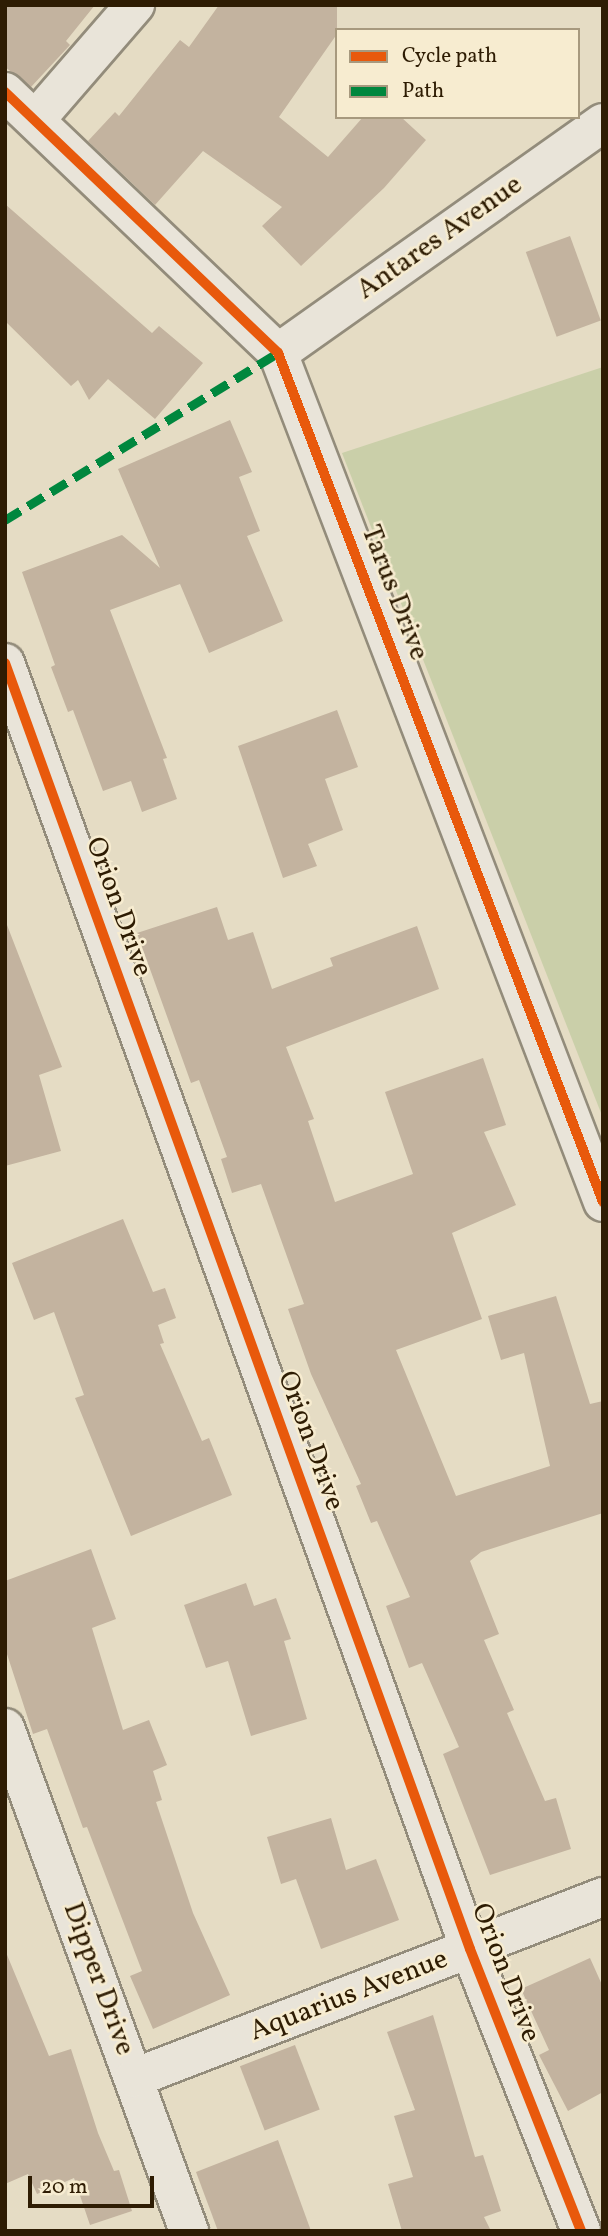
<!DOCTYPE html>
<html>
<head>
<meta charset="utf-8">
<style>
  body { margin:0 }
  #map { position:relative; width:608px; height:2236px; overflow:hidden; background:#e5dcc4; font-family:Vollkorn,serif }
  div>[style] { position:absolute }
  [style*='--x'] { left:calc(var(--x)*1px); top:calc(var(--y)*1px); width:calc(var(--w)*1px); rotate:calc(var(--a)*1deg) }
  .green>* { inset:0; background:#cacfa9 }
  .building>* { inset:0; background:#c3b39f; transform-origin:0 0 }
  .roads { filter:drop-shadow(2px 0 #938c7b) drop-shadow(-2px 0 #938c7b) drop-shadow(0 2px #938c7b) drop-shadow(0 -2px #938c7b) }
  .street>* { height:38px; margin:-19px; padding:0 19px; transform-origin:19px; border-radius:19px; background:#e9e4d9 }
  .quiet>* { height:9px; margin-top:-4.5px; transform-origin:0; background:repeating-linear-gradient(90deg,#00873e 0 18px,transparent 0 27px) }
  .cycleway>* { height:10px; margin:-5px; padding:0 5px; transform-origin:5px; border-radius:5px; background:#e8590c }
  span { translate:-50% -50%; white-space:nowrap; text-align:center; line-height:1.15; -webkit-text-stroke:5px #f7ecd0; paint-order:stroke }
  .street-label { font-size:28px; color:#2e1c03 }
  .frame { position:absolute; inset:0; border:7px solid #2e1c03; pointer-events:none }
  .legend { position:absolute; left:335px; top:28px; width:245px; height:91px; box-sizing:border-box; background:#f7ecd0; border:2px solid #a7997e; margin:0; padding:9px 12px; list-style:none; font-size:21px; color:#2e1c03 }
  .legend li { display:flex; align-items:center; gap:14px; height:35px }
  .legend b { width:35px; border:2px solid #a7997e }
  .scale { position:absolute; left:28px; top:2176px; width:126px; height:32px; box-sizing:border-box; border:4px solid #2e1c03; border-top:0; padding-left:9px; font-size:21px; line-height:24px; white-space:nowrap; color:#2e1c03; -webkit-text-stroke:5px #f7ecd0; paint-order:stroke }
</style>
</head>
<body>
<div id="map">
  <div class="green">
    <i style="clip-path:polygon(603px 367px,603px 1112px,601px 1113px,342px 453px)"></i>
  </div>
  <div class="building">
    <i style="clip-path:polygon(5px 5px,95px 5px,66px 41px,70px 45px,31px 87px,5px 67px)"></i>
    <i style="clip-path:polygon(219px 5px,337px 5px,337px 34px,279px 117px,328px 157px,363px 117px,401px 117px,426px 140px,384px 188px,301px 266px,262px 226px,282px 207px,203px 151px,155px 205px,88px 141px,115px 112px,119px 116px,180px 40px,189px 47px)"></i>
    <i style="clip-path:polygon(5px 204px,152px 333px,159px 326px,203px 363px,155px 419px,108px 379px,89px 400px,78px 380px,71px 386px,5px 321px)"></i>
    <i style="left:570px;top:236px;width:90px;height:47px;rotate:70deg"></i>
    <i style="clip-path:polygon(230px 420px,252px 472px,239px 477px,260px 531px,247px 536px,283px 621px,209px 653px,180px 584px,110px 610px,167px 758px,163px 759px,177px 799px,142px 812px,131px 781px,103px 791px,73px 710px,68px 712px,51px 667px,55px 665px,22px 572px,122px 535px,160px 568px,118px 469px)"></i>
    <i style="clip-path:polygon(337px 710px,358px 767px,325px 779px,343px 830px,308px 844px,317px 866px,283px 878px,238px 746px)"></i>
    <i style="clip-path:polygon(217px 907px,228px 940px,253px 932px,272px 989px,333px 966px,330px 958px,417px 926px,439px 989px,286px 1047px,314px 1119px,308px 1121px,335px 1202px,413px 1174px,385px 1092px,483px 1058px,506px 1125px,484px 1132px,516px 1205px,452px 1233px,482px 1319px,396px 1350px,456px 1496px,550px 1466px,524px 1353px,501px 1360px,488px 1316px,556px 1296px,590px 1404px,603px 1401px,603px 1513px,481px 1552px,470px 1561px,499px 1634px,484px 1640px,514px 1710px,507px 1713px,545px 1801px,556px 1798px,571px 1849px,490px 1875px,443px 1754px,459px 1747px,422px 1663px,409px 1668px,386px 1606px,410px 1597px,377px 1521px,371px 1523px,356px 1486px,361px 1484px,311px 1374px,288px 1309px,304px 1304px,261px 1184px,232px 1193px,221px 1159px,227px 1157px,199px 1080px,191px 1083px,137px 933px)"></i>
    <i style="clip-path:polygon(7px 925px,62px 1067px,39px 1075px,61px 1151px,5px 1166px)"></i>
    <i style="clip-path:polygon(123px 1219px,153px 1292px,165px 1288px,176px 1318px,158px 1325px,164px 1343px,160px 1344px,202px 1441px,209px 1438px,232px 1495px,131px 1536px,75px 1398px,84px 1395px,54px 1312px,34px 1320px,12px 1263px)"></i>
    <i style="clip-path:polygon(91px 1549px,116px 1619px,92px 1628px,123px 1730px,149px 1720px,167px 1765px,153px 1771px,162px 1800px,156px 1802px,193px 1913px,230px 1995px,153px 2029px,130px 1976px,142px 1971px,87px 1827px,83px 1828px,47px 1729px,33px 1734px,5px 1648px,5px 1581px)"></i>
    <i style="clip-path:polygon(246px 1583px,254px 1606px,276px 1598px,291px 1639px,284px 1641px,307px 1719px,251px 1736px,228px 1661px,206px 1668px,184px 1605px)"></i>
    <i style="clip-path:polygon(331px 1818px,346px 1870px,376px 1859px,399px 1920px,321px 1949px,296px 1879px,281px 1884px,267px 1837px)"></i>
    <i style="clip-path:polygon(5px 1950px,49px 2056px,71px 2049px,98px 2133px,114px 2171px,119px 2170px,132px 2211px,90px 2225px,74px 2178px,37px 2194px,28px 2174px,5px 2184px)"></i>
    <i style="clip-path:polygon(590px 1958px,603px 1987px,603px 2092px,568px 2111px,539px 2055px,549px 2050px,521px 1989px)"></i>
    <i style="clip-path:polygon(433px 2015px,475px 2157px,483px 2155px,501px 2211px,484px 2217px,491px 2231px,402px 2231px,388px 2184px,413px 2177px,394px 2116px,415px 2110px,387px 2032px)"></i>
    <i style="left:295px;top:2045px;width:69px;height:59px;rotate:69deg"></i>
    <i style="clip-path:polygon(278px 2140px,311px 2231px,218px 2231px,196px 2172px)"></i>
  </div>
  <div class="roads">
    <div class="street">
      <i style="--x:5;--y:92;--w:378;--a:43.7"></i>
      <i style="--x:278;--y:353;--w:909;--a:69.05"></i>
      <i style="--x:37;--y:118;--w:150;--a:-49.1"></i>
      <i style="--x:278;--y:353;--w:398;--a:-35.3"></i>
      <i style="--x:5;--y:663;--w:1367;--a:70.12"></i>
      <i style="--x:470;--y:1949;--w:303;--a:68.5"></i>
      <i style="--x:5;--y:1728;--w:536;--a:69.91"></i>
      <i style="--x:134;--y:2078;--w:503;--a:-21.1"></i>
    </div>
  </div>
  <div class="quiet">
    <i style="--x:5;--y:520;--w:320;--a:-31.5"></i>
  </div>
  <div class="cycleway">
    <i style="--x:5;--y:92;--w:378;--a:43.7"></i>
    <i style="--x:278;--y:353;--w:909;--a:69.05"></i>
    <i style="--x:5;--y:663;--w:1367;--a:70.12"></i>
    <i style="--x:470;--y:1949;--w:303;--a:68.5"></i>
  </div>
  <div class="street-label">
    <span style="left:440px;top:238px;rotate:-35deg">Antares Avenue</span>
    <span style="left:394px;top:593px;rotate:69deg">Tarus Drive</span>
    <span style="left:118px;top:907px;rotate:70deg">Orion Drive</span>
    <span style="left:310px;top:1441px;rotate:70deg">Orion Drive</span>
    <span style="left:505px;top:1973px;rotate:69deg">Orion Drive</span>
    <span style="left:98px;top:1979px;rotate:70deg">Dipper Drive</span>
    <span style="left:349px;top:1996px;rotate:-21deg">Aquarius Avenue</span>
  </div>
  <div class="frame"></div>
  <ul class="legend">
  <li><b style="height:9px;background:#e8590c"></b>Cycle path</li>
  <li><b style="height:9px;background:#00873e"></b>Path</li>
  </ul>
  <div class="scale">20 m</div>
</div>
</body>
</html>
